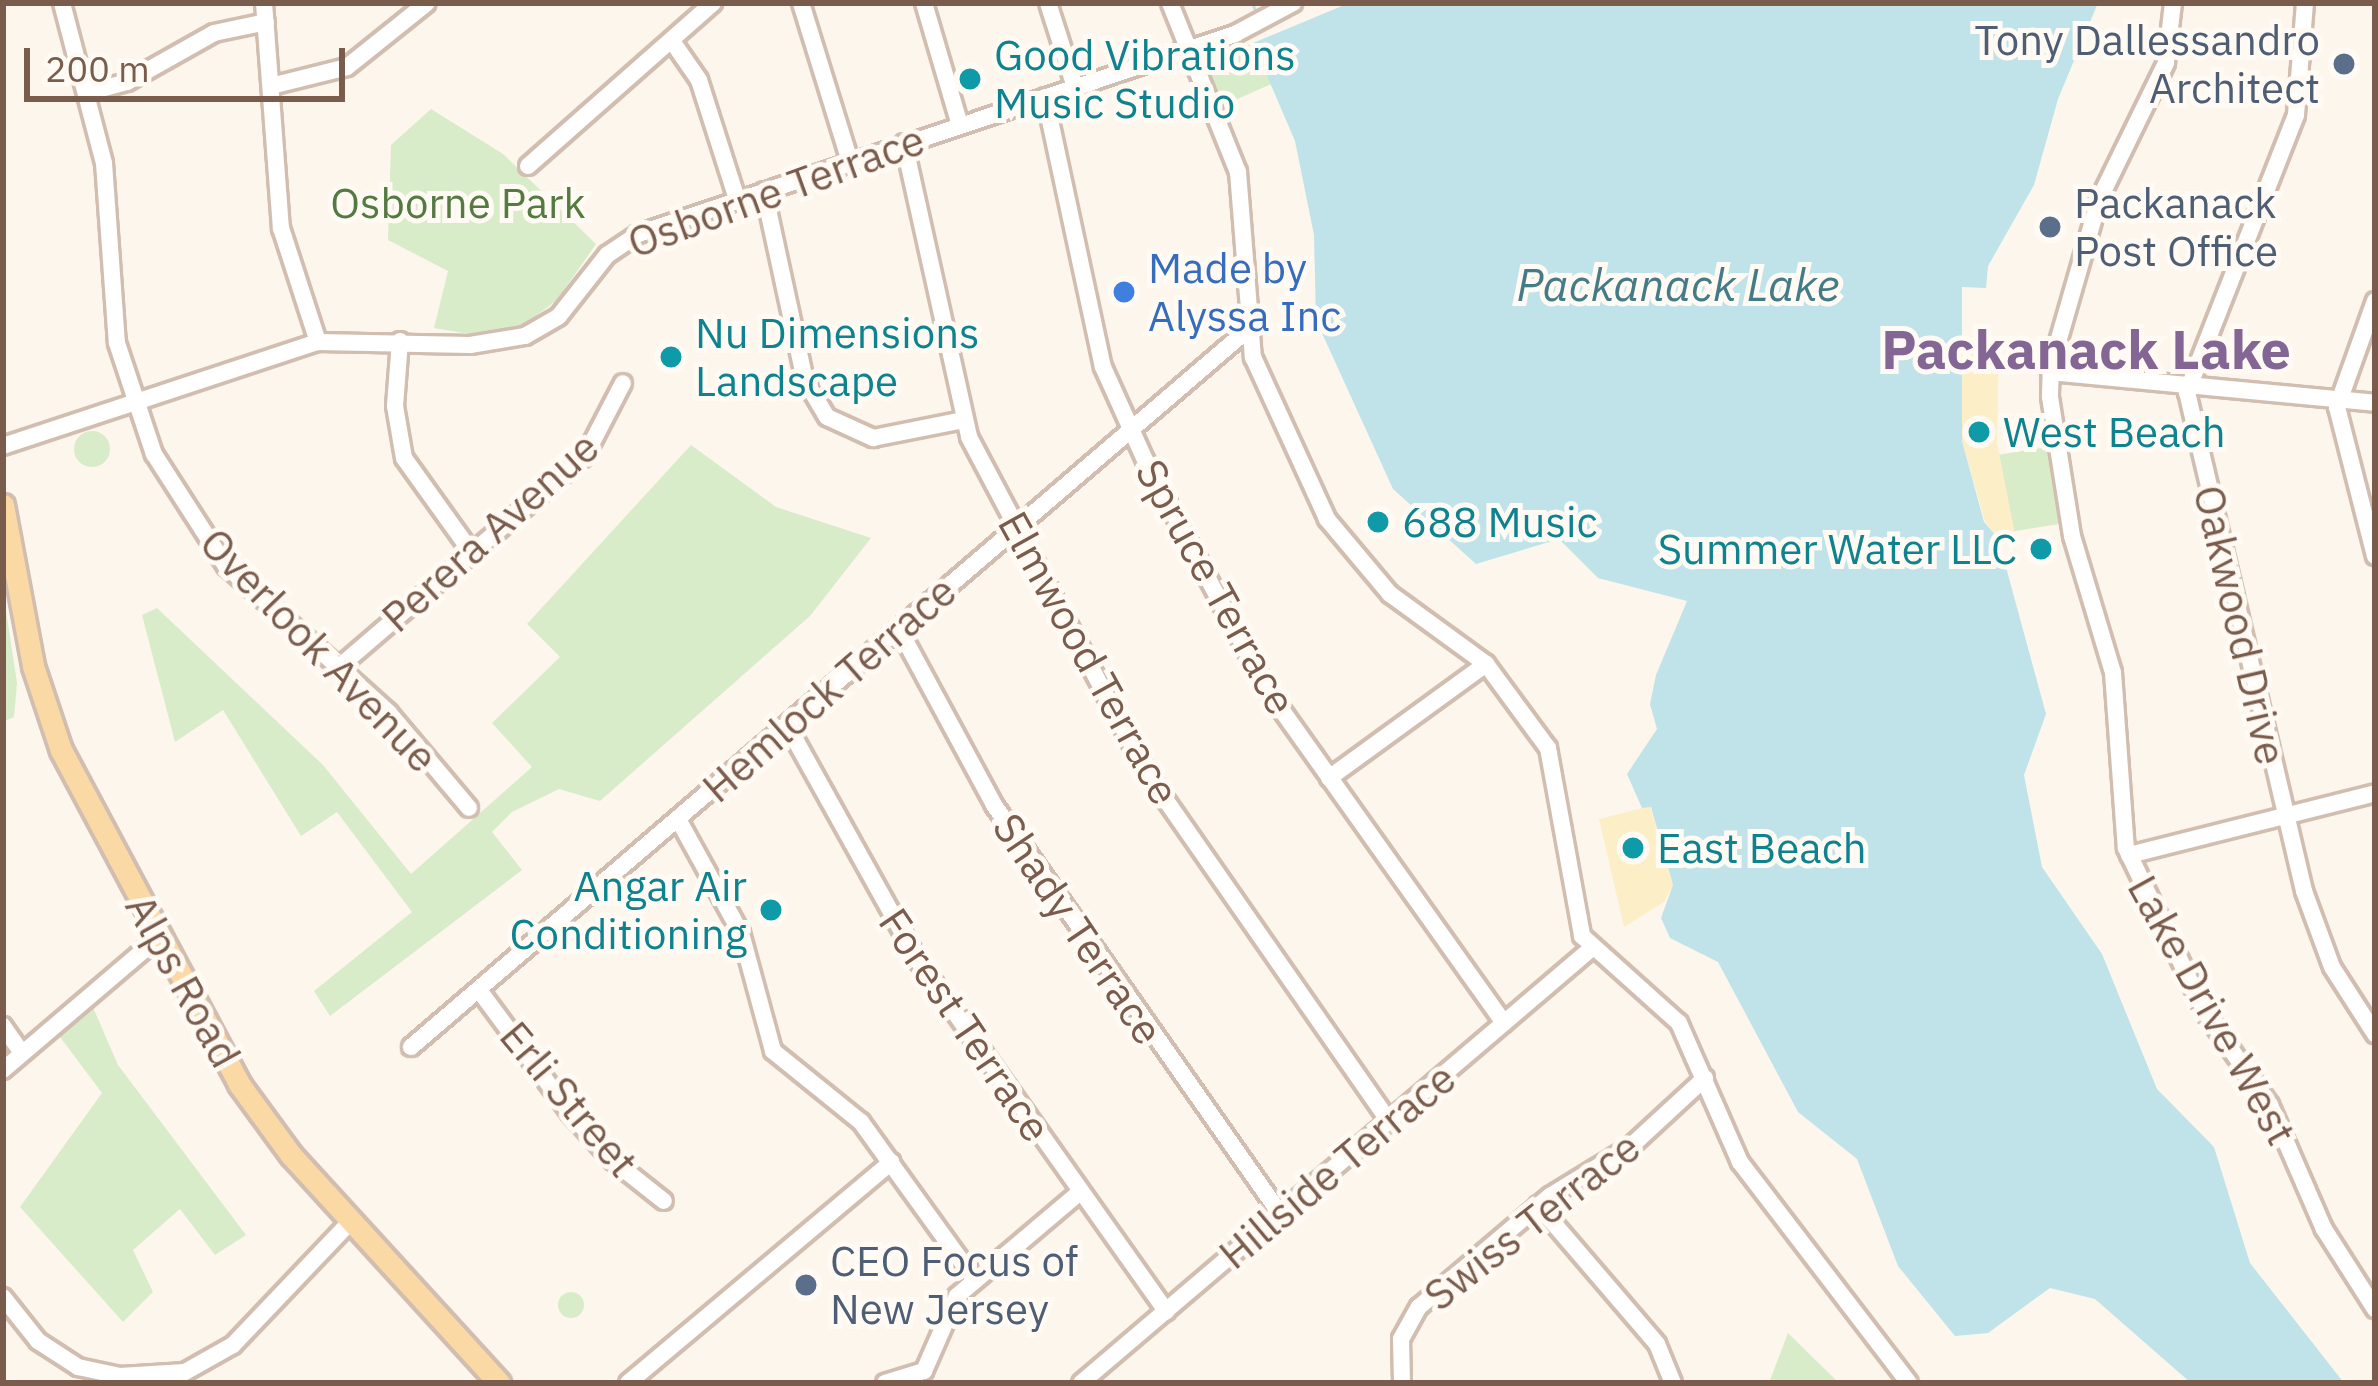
<!DOCTYPE html>
<html>
<head>
<meta charset="utf-8">
<style>
  body { margin:0 }
  #map { position:relative; width:2378px; height:1386px; overflow:hidden; background:#fdf6ec; font-family:"IBM Plex Sans",sans-serif }
  div>[style] { position:absolute }
  [style*='--x'] { left:calc(var(--x)*1px); top:calc(var(--y)*1px); width:calc(var(--w)*1px); rotate:calc(var(--a)*1deg) }
  .green>* { inset:0; background:#d8ecc9; transform-origin:0 0 }
  .round { border-radius:50% }
  .sand>* { inset:0; background:#fcefc7 }
  .water>* { inset:0; background:#bfe3e8 }
  .stream>* { height:3px; margin:-1.5px; padding:0 1.5px; transform-origin:1.5px; border-radius:1.5px; background:#bfe3e8 }
  .roads { filter:drop-shadow(3px 0 #d1beb0) drop-shadow(-3px 0 #d1beb0) drop-shadow(0 3px #d1beb0) drop-shadow(0 -3px #d1beb0) }
  .minor>* { height:16px; margin:-8px; padding:0 8px; transform-origin:8px; border-radius:8px; background:#fff }
  .major>* { height:21px; margin:-10.5px; padding:0 10.5px; transform-origin:10.5px; border-radius:10.5px; background:#fbd9a5 }
  .dots>* { width:33px; height:33px; translate:-50% -50%; box-sizing:border-box; border:6px solid #fffaf3; border-radius:50% }
  span { translate:-50% -50%; white-space:nowrap; text-align:center; line-height:1.15; -webkit-text-stroke:10px #fffaf3; paint-order:stroke }
  .service-label { font-size:42px; color:#4e5e75 }
  .right { translate:-100% -50%; text-align:right }
  .left { translate:0 -50%; text-align:left }
  .culture-label { font-size:42px; color:#0d838f }
  .street-label { font-size:42px; color:#7a5c4d }
  .park-label { font-size:42px; color:#537a41 }
  .shop-label { font-size:42px; color:#366cbe }
  .water-label { font-size:45px; color:#437c86; font-style:italic }
  .district-label { font-size:54px; color:#846695; font-weight:700 }
  .frame { position:absolute; inset:0; border:6px solid #7a5c4d; pointer-events:none }
  .scale { position:absolute; left:24px; top:48px; width:321px; height:54px; box-sizing:border-box; border:6px solid #7a5c4d; border-top:0; padding-left:15px; font-size:36px; line-height:42px; white-space:nowrap; color:#7a5c4d; -webkit-text-stroke:9px #fffaf3; paint-order:stroke }
</style>
</head>
<body>
<div id="map">
  <div class="green">
    <i style="left:1253px;top:43px;width:45px;height:51px;rotate:66deg"></i>
    <i style="clip-path:polygon(431px 109px,503px 154px,596px 244px,557px 300px,525px 324px,481px 336px,434px 328px,448px 271px,388px 240px,391px 145px)"></i>
    <i class="round" style="left:74px;top:431px;width:36px;height:36px"></i>
    <i style="clip-path:polygon(691px 445px,776px 507px,871px 538px,810px 616px,600px 801px,559px 789px,512px 812px,492px 832px,522px 870px,330px 1016px,314px 991px,412px 912px,337px 812px,301px 836px,223px 710px,175px 742px,142px 615px,157px 608px,323px 765px,411px 874px,532px 767px,492px 723px,560px 657px,527px 624px)"></i>
    <i style="left:2047px;top:447px;width:78px;height:49px;rotate:81deg"></i>
    <i style="clip-path:polygon(3px 591px,17px 683px,14px 717px,3px 722px)"></i>
    <i style="clip-path:polygon(92px 1005px,118px 1065px,246px 1235px,215px 1255px,180px 1209px,133px 1250px,153px 1292px,123px 1322px,20px 1207px,102px 1093px,60px 1037px)"></i>
    <i class="round" style="left:558px;top:1292px;width:26px;height:26px"></i>
    <i style="clip-path:polygon(1788px 1333px,1839px 1383px,1769px 1383px)"></i>
  </div>
  <div class="sand">
    <i style="clip-path:polygon(1958px 338px,1972px 346px,1999px 342px,1997px 443px,2015px 534px,1998px 538px,1985px 522px,1962px 441px)"></i>
    <i style="clip-path:polygon(1650px 806px,1673px 886px,1664px 902px,1624px 927px,1599px 819px)"></i>
  </div>
  <div class="water">
    <i style="clip-path:polygon(1349px 3px,2098px 3px,2058px 99px,2034px 185px,1988px 266px,1986px 288px,1962px 287px,1962px 441px,1984px 522px,1998px 538px,2046px 714px,2024px 775px,2042px 867px,2102px 954px,2157px 1089px,2214px 1147px,2250px 1263px,2344px 1383px,2191px 1383px,2095px 1299px,2050px 1288px,1988px 1333px,1955px 1336px,1898px 1266px,1857px 1159px,1798px 1112px,1718px 962px,1670px 938px,1661px 918px,1673px 885px,1651px 807px,1642px 808px,1627px 774px,1657px 729px,1650px 704px,1656px 675px,1687px 601px,1598px 578px,1559px 539px,1476px 564px,1393px 489px,1316px 320px,1314px 235px,1295px 141px,1253px 43px)"></i>
  </div>
  <div class="stream">
    <i style="--x:1252;--y:3;--w:15;--a:67"></i>
  </div>
  <div class="roads">
    <div class="minor">
      <i style="--x:62;--y:3;--w:165;--a:75.3"></i>
      <i style="--x:104;--y:163;--w:180;--a:85.9"></i>
      <i style="--x:117;--y:343;--w:117;--a:71.6"></i>
      <i style="--x:154;--y:454;--w:133;--a:57.3"></i>
      <i style="--x:226;--y:566;--w:219;--a:42"></i>
      <i style="--x:389;--y:713;--w:124;--a:49.9"></i>
      <i style="--x:264;--y:3;--w:226;--a:85.7"></i>
      <i style="--x:281;--y:228;--w:120;--a:72"></i>
      <i style="--x:801;--y:3;--w:165;--a:72.8"></i>
      <i style="--x:924;--y:3;--w:127;--a:73.6"></i>
      <i style="--x:1048;--y:3;--w:88;--a:72.2"></i>
      <i style="--x:1170;--y:3;--w:182;--a:68.1"></i>
      <i style="--x:1238;--y:172;--w:186;--a:85.4"></i>
      <i style="--x:1253;--y:357;--w:178;--a:65.4"></i>
      <i style="--x:1327;--y:519;--w:98;--a:50"></i>
      <i style="--x:1390;--y:594;--w:119;--a:36.1"></i>
      <i style="--x:1486;--y:664;--w:104;--a:53.6"></i>
      <i style="--x:1548;--y:748;--w:191;--a:79.7"></i>
      <i style="--x:1582;--y:936;--w:130;--a:41.9"></i>
      <i style="--x:1679;--y:1023;--w:152;--a:66.3"></i>
      <i style="--x:1740;--y:1162;--w:278;--a:52.6"></i>
      <i style="--x:2173;--y:3;--w:60;--a:96.7"></i>
      <i style="--x:2166;--y:63;--w:153;--a:116.1"></i>
      <i style="--x:2099;--y:200;--w:173;--a:106.1"></i>
      <i style="--x:2051;--y:366;--w:31;--a:92"></i>
      <i style="--x:2050;--y:397;--w:141;--a:81"></i>
      <i style="--x:2072;--y:536;--w:143;--a:73.3"></i>
      <i style="--x:2113;--y:673;--w:175;--a:85.8"></i>
      <i style="--x:2126;--y:848;--w:184;--a:64.3"></i>
      <i style="--x:2206;--y:1014;--w:111;--a:54.9"></i>
      <i style="--x:2270;--y:1105;--w:135;--a:66.5"></i>
      <i style="--x:2324;--y:1229;--w:95;--a:57.5"></i>
      <i style="--x:2305;--y:3;--w:112;--a:94.6"></i>
      <i style="--x:2296;--y:115;--w:298;--a:111.5"></i>
      <i style="--x:2187;--y:392;--w:513;--a:76.8"></i>
      <i style="--x:2304;--y:891;--w:81;--a:69.8"></i>
      <i style="--x:2332;--y:967;--w:80;--a:57.3"></i>
      <i style="--x:672;--y:41;--w:47;--a:55.3"></i>
      <i style="--x:699;--y:80;--w:125;--a:72.3"></i>
      <i style="--x:271;--y:86;--w:78;--a:-14"></i>
      <i style="--x:347;--y:67;--w:102;--a:-38.7"></i>
      <i style="--x:86;--y:93;--w:42;--a:-15"></i>
      <i style="--x:127;--y:82;--w:100;--a:-29.4"></i>
      <i style="--x:214;--y:33;--w:53;--a:-11.9"></i>
      <i style="--x:1045;--y:97;--w:276;--a:77.9"></i>
      <i style="--x:1103;--y:367;--w:102;--a:65.7"></i>
      <i style="--x:1145;--y:460;--w:258;--a:62"></i>
      <i style="--x:1266;--y:688;--w:411;--a:54.6"></i>
      <i style="--x:904;--y:143;--w:301;--a:77.5"></i>
      <i style="--x:969;--y:437;--w:380;--a:62.1"></i>
      <i style="--x:1147;--y:773;--w:424;--a:55.2"></i>
      <i style="--x:528;--y:166;--w:247;--a:-41.4"></i>
      <i style="--x:764;--y:191;--w:193;--a:77.8"></i>
      <i style="--x:805;--y:380;--w:43;--a:59.3"></i>
      <i style="--x:827;--y:417;--w:51;--a:24.5"></i>
      <i style="--x:873;--y:438;--w:93;--a:-11.2"></i>
      <i style="--x:2375;--y:301;--w:113;--a:109.7"></i>
      <i style="--x:2337;--y:407;--w:154;--a:75.7"></i>
      <i style="--x:400;--y:341;--w:65;--a:94.4"></i>
      <i style="--x:395;--y:406;--w:53;--a:80.2"></i>
      <i style="--x:404;--y:458;--w:117;--a:54.4"></i>
      <i style="--x:2050;--y:372;--w:326;--a:5.4"></i>
      <i style="--x:3;--y:446;--w:332;--a:-18.3"></i>
      <i style="--x:318;--y:342;--w:152;--a:1.1"></i>
      <i style="--x:470;--y:345;--w:56;--a:-9.3"></i>
      <i style="--x:525;--y:336;--w:39;--a:-30"></i>
      <i style="--x:559;--y:316;--w:78;--a:-51.8"></i>
      <i style="--x:607;--y:255;--w:37;--a:-34"></i>
      <i style="--x:638;--y:234;--w:630;--a:-18.52"></i>
      <i style="--x:1235;--y:34;--w:66;--a:-28.1"></i>
      <i style="--x:899;--y:629;--w:200;--a:61.6"></i>
      <i style="--x:994;--y:805;--w:499;--a:55"></i>
      <i style="--x:339;--y:667;--w:324;--a:-40.6"></i>
      <i style="--x:585;--y:456;--w:82;--a:-62.5"></i>
      <i style="--x:787;--y:725;--w:271;--a:60.9"></i>
      <i style="--x:919;--y:962;--w:428;--a:54.7"></i>
      <i style="--x:1329;--y:778;--w:194;--a:-36"></i>
      <i style="--x:678;--y:819;--w:130;--a:61.1"></i>
      <i style="--x:741;--y:933;--w:122;--a:74.8"></i>
      <i style="--x:773;--y:1051;--w:113;--a:38.9"></i>
      <i style="--x:861;--y:1122;--w:195;--a:54.2"></i>
      <i style="--x:2129;--y:855;--w:254;--a:-14.1"></i>
      <i style="--x:479;--y:990;--w:153;--a:53.5"></i>
      <i style="--x:570;--y:1113;--w:63;--a:48.2"></i>
      <i style="--x:612;--y:1160;--w:66;--a:38.3"></i>
      <i style="--x:3;--y:1026;--w:33;--a:55"></i>
      <i style="--x:411;--y:1047;--w:1100;--a:-40.61"></i>
      <i style="--x:3;--y:1070;--w:205;--a:-40.4"></i>
      <i style="--x:1538;--y:1205;--w:183;--a:49.4"></i>
      <i style="--x:1657;--y:1344;--w:42;--a:67.7"></i>
      <i style="--x:3;--y:1297;--w:56;--a:51.5"></i>
      <i style="--x:38;--y:1341;--w:48;--a:33"></i>
      <i style="--x:78;--y:1367;--w:43;--a:12.1"></i>
      <i style="--x:120;--y:1376;--w:65;--a:-3.5"></i>
      <i style="--x:185;--y:1372;--w:55;--a:-29.4"></i>
      <i style="--x:233;--y:1345;--w:171;--a:-46.4"></i>
      <i style="--x:628;--y:1383;--w:344;--a:-40"></i>
      <i style="--x:885;--y:1383;--w:41;--a:-17.1"></i>
      <i style="--x:924;--y:1371;--w:82;--a:-66.3"></i>
      <i style="--x:957;--y:1296;--w:161;--a:-40.2"></i>
      <i style="--x:1081;--y:1383;--w:671;--a:-40.41"></i>
      <i style="--x:1402;--y:1383;--w:44;--a:-91.3"></i>
      <i style="--x:1401;--y:1339;--w:37;--a:-61"></i>
      <i style="--x:1419;--y:1307;--w:172;--a:-40.3"></i>
      <i style="--x:1550;--y:1196;--w:94;--a:-31.5"></i>
      <i style="--x:1630;--y:1147;--w:102;--a:-42.6"></i>
    </div>
    <div class="major">
      <i style="--x:3;--y:505;--w:164;--a:79.4"></i>
      <i style="--x:33;--y:666;--w:89;--a:71.6"></i>
      <i style="--x:61;--y:750;--w:378;--a:61.9"></i>
      <i style="--x:239;--y:1084;--w:88;--a:53.8"></i>
      <i style="--x:291;--y:1155;--w:309;--a:47.6"></i>
    </div>
  </div>
  <div class="dots">
    <i style="left:2344px;top:64px;background:#5c6f8a"></i>
    <i style="left:970px;top:79px;background:#0f9aa8"></i>
    <i style="left:2050px;top:227px;background:#5c6f8a"></i>
    <i style="left:1124px;top:292px;background:#3f7fe0"></i>
    <i style="left:671px;top:357px;background:#0f9aa8"></i>
    <i style="left:1979px;top:432px;background:#0f9aa8"></i>
    <i style="left:1378px;top:522px;background:#0f9aa8"></i>
    <i style="left:2041px;top:549px;background:#0f9aa8"></i>
    <i style="left:1633px;top:848px;background:#0f9aa8"></i>
    <i style="left:771px;top:910px;background:#0f9aa8"></i>
    <i style="left:806px;top:1285px;background:#5c6f8a"></i>
  </div>
  <div class="service-label">
    <span class="right" style="left:2320px;top:64px">Tony Dallessandro<br>Architect</span>
    <span class="left" style="left:2074px;top:227px">Packanack<br>Post Office</span>
    <span class="left" style="left:830px;top:1285px">CEO Focus of<br>New Jersey</span>
  </div>
  <div class="culture-label">
    <span class="left" style="left:994px;top:79px">Good Vibrations<br>Music Studio</span>
    <span class="left" style="left:695px;top:357px">Nu Dimensions<br>Landscape</span>
    <span class="left" style="left:2003px;top:432px">West Beach</span>
    <span class="left" style="left:1402px;top:522px">688 Music</span>
    <span class="right" style="left:2017px;top:549px">Summer Water LLC</span>
    <span class="left" style="left:1657px;top:848px">East Beach</span>
    <span class="right" style="left:747px;top:910px">Angar Air<br>Conditioning</span>
  </div>
  <div class="street-label">
    <span style="left:776px;top:191px;rotate:-20deg">Osborne Terrace</span>
    <span style="left:490px;top:532px;rotate:-42deg">Perera Avenue</span>
    <span style="left:1216px;top:587px;rotate:61deg">Spruce Terrace</span>
    <span style="left:2240px;top:625px;rotate:77deg">Oakwood Drive</span>
    <span style="left:319px;top:650px;rotate:46deg">Overlook Avenue</span>
    <span style="left:1089px;top:658px;rotate:61deg">Elmwood Terrace</span>
    <span style="left:829px;top:689px;rotate:-41deg">Hemlock Terrace</span>
    <span style="left:1078px;top:929px;rotate:56deg">Shady Terrace</span>
    <span style="left:183px;top:981px;rotate:61deg">Alps Road</span>
    <span style="left:2212px;top:1010px;rotate:61deg">Lake Drive West</span>
    <span style="left:965px;top:1025px;rotate:56deg">Forest Terrace</span>
    <span style="left:569px;top:1099px;rotate:50deg">Erli Street</span>
    <span style="left:1337px;top:1166px;rotate:-40deg">Hillside Terrace</span>
    <span style="left:1532px;top:1221px;rotate:-38deg">Swiss Terrace</span>
  </div>
  <div class="park-label">
    <span style="left:458px;top:203px">Osborne Park</span>
  </div>
  <div class="shop-label">
    <span class="left" style="left:1148px;top:292px">Made by<br>Alyssa Inc</span>
  </div>
  <div class="water-label">
    <span style="left:1678px;top:285px">Packanack Lake</span>
  </div>
  <div class="district-label">
    <span style="left:2086px;top:349px">Packanack Lake</span>
  </div>
  <div class="frame"></div>
  <div class="scale">200 m</div>
</div>
</body>
</html>
